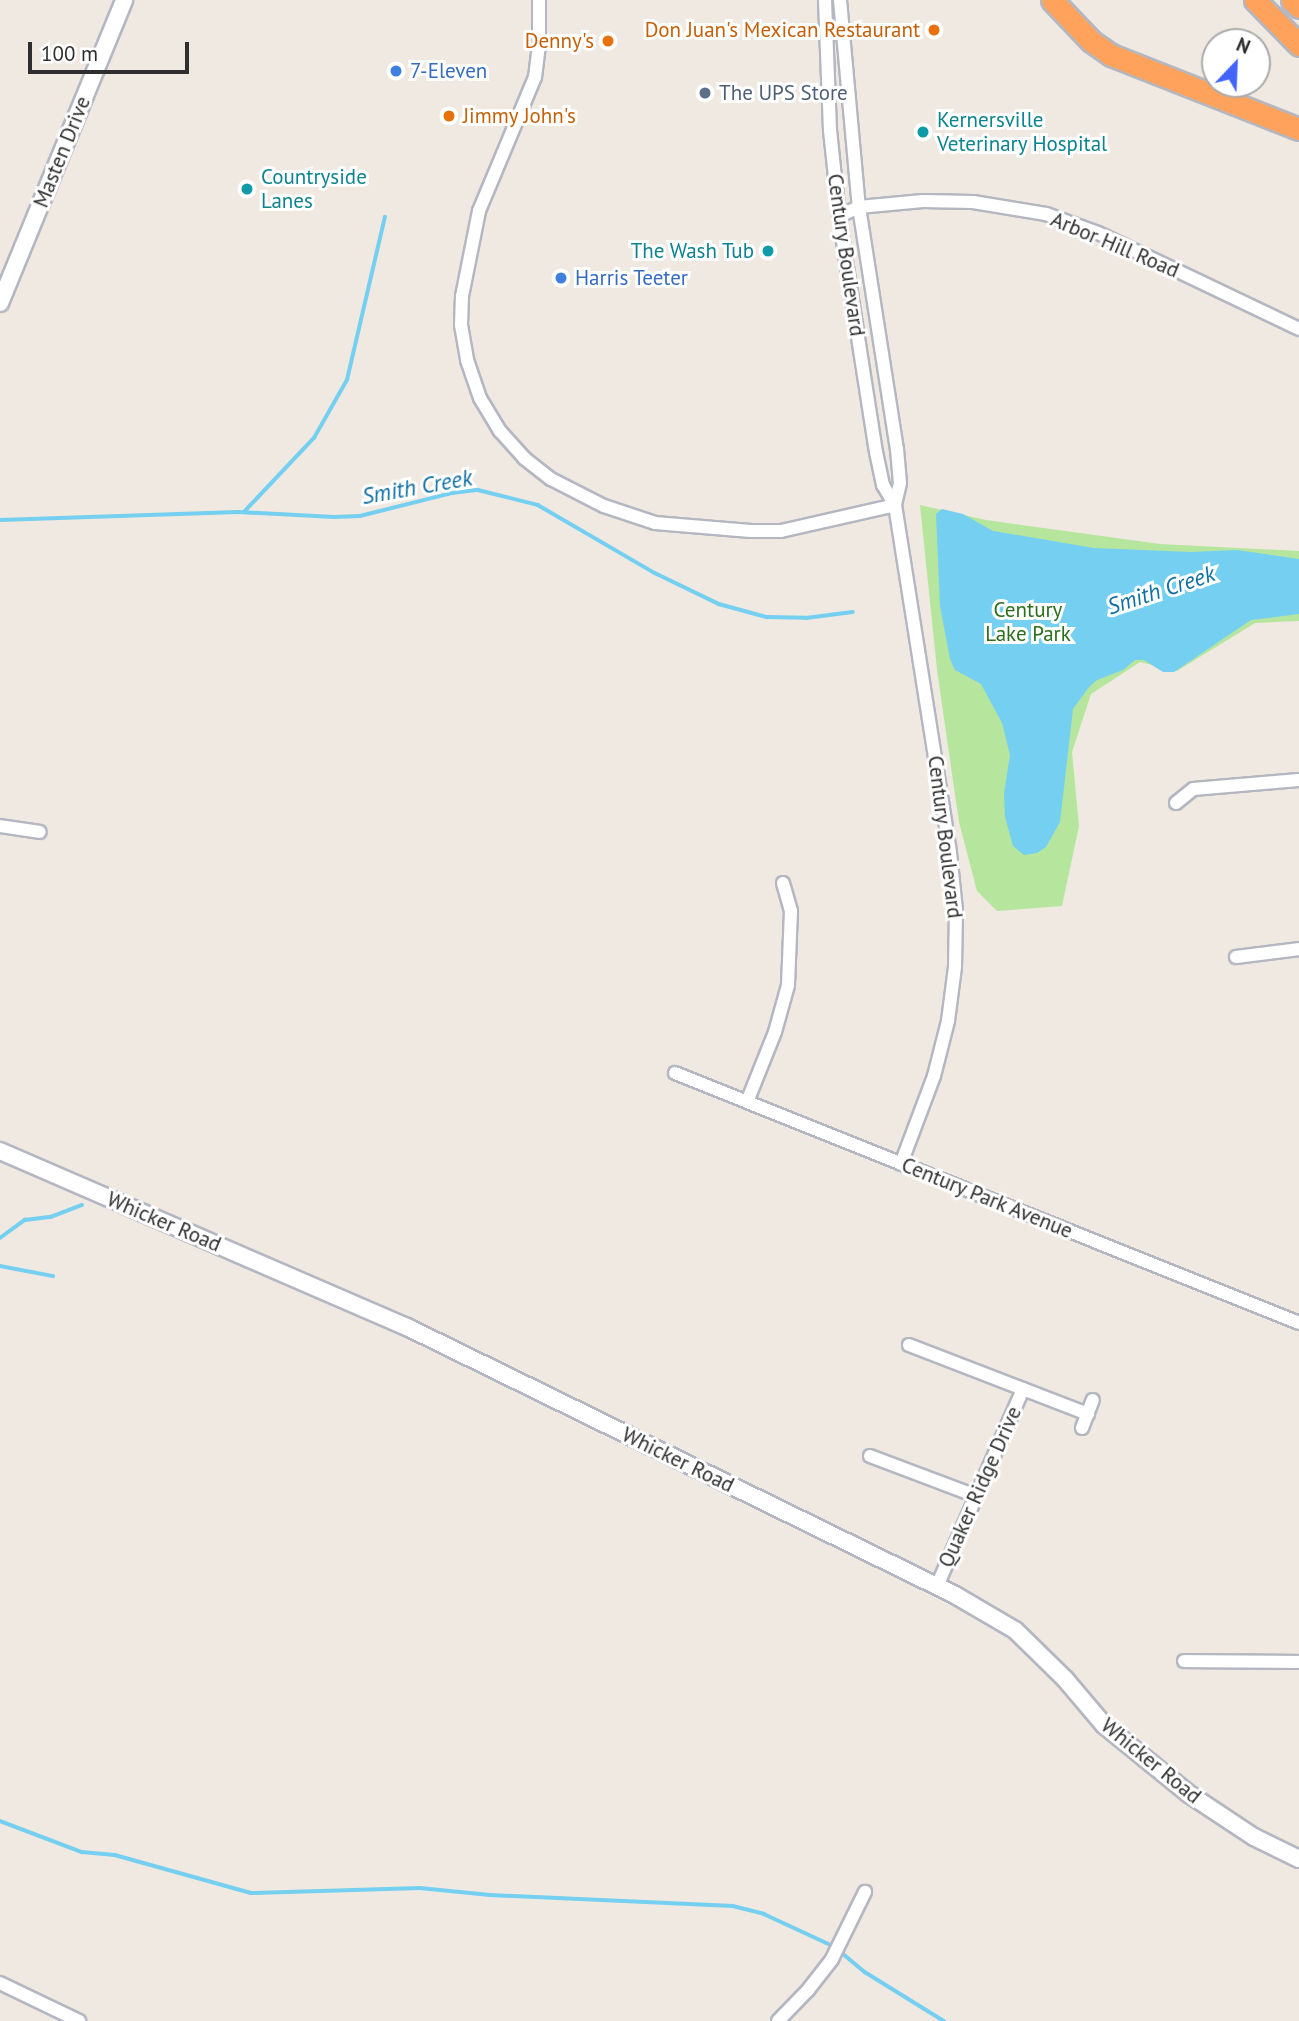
<!DOCTYPE html>
<html>
<head>
<meta charset="utf-8">
<style>
  body { margin:0 }
  #map { position:relative; width:1299px; height:2021px; overflow:hidden; background:#efe9e1; font-family:"PT Sans",sans-serif }
  div>[style] { position:absolute }
  [style*='--x'] { left:calc(var(--x)*1px); top:calc(var(--y)*1px); width:calc(var(--w)*1px); rotate:calc(var(--a)*1deg) }
  .green>* { inset:0; background:#b6e59e }
  .water>* { inset:0; background:#75cff0 }
  .stream>* { height:3.5px; margin:-1.75px; padding:0 1.75px; transform-origin:1.75px; border-radius:1.75px; background:#75cff0 }
  .roads { filter:drop-shadow(2px 0 #b4b7c1) drop-shadow(-2px 0 #b4b7c1) drop-shadow(0 2px #b4b7c1) drop-shadow(0 -2px #b4b7c1) }
  .street>* { height:12px; margin:-6px; padding:0 6px; transform-origin:6px; border-radius:6px; background:#fff }
  .secondary>* { height:16px; margin:-8px; padding:0 8px; transform-origin:8px; border-radius:8px; background:#fff }
  .highway>* { height:21px; margin:-10.5px; padding:0 10.5px; transform-origin:10.5px; border-radius:10.5px; background:#ffa35c }
  .dots>* { width:19px; height:19px; translate:-50% -50%; box-sizing:border-box; border:4px solid #fff; border-radius:50% }
  span { translate:-50% -50%; white-space:nowrap; text-align:center; line-height:1.15; -webkit-text-stroke:6px #fff; paint-order:stroke }
  .food-label { font-size:21px; color:#c56008 }
  .right { translate:-100% -50%; text-align:right }
  .left { translate:0 -50%; text-align:left }
  .shop-label { font-size:21px; color:#366cbe }
  .service-label { font-size:21px; color:#4e5e75 }
  .culture-label { font-size:21px; color:#0d838f }
  .street-label { font-size:21px; color:#2e2e2e }
  .park-label { font-size:21px; color:#2c6e1b }
  .water-label { font-size:23px; color:#0d6fa3; font-style:italic }
  .north { position:absolute; left:1201px; top:28px; width:70px; height:70px; box-sizing:border-box; background:#fff; border:2px solid #ababab; border-radius:50%; rotate:23deg; font-size:19px; font-weight:700; line-height:28px; text-align:center; color:#2e2e2e }
  .north::after { content:''; display:block; margin:auto; width:24px; height:32px; background:#4264fb; clip-path:polygon(50% 0,100% 100%,50% 72%,0 100%) }
  .scale { position:absolute; left:28px; top:42px; width:161px; height:32px; box-sizing:border-box; border:4px solid #2e2e2e; border-top:0; padding-left:9px; font-size:21px; line-height:24px; white-space:nowrap; color:#2e2e2e; -webkit-text-stroke:5px #fff; paint-order:stroke }
</style>
</head>
<body>
<div id="map">
  <div class="green">
    <i style="clip-path:polygon(920px 505px,986px 520px,1160px 544px,1299px 551px,1299px 621px,1255px 623px,1177px 671px,1140px 662px,1091px 694px,1072px 752px,1079px 826px,1062px 906px,997px 911px,977px 891px,959px 822px,937px 670px)"></i>
  </div>
  <div class="water">
    <i style="clip-path:polygon(942px 509px,963px 514px,993px 531px,1094px 548px,1191px 552px,1237px 550px,1299px 559px,1299px 614px,1251px 620px,1174px 672px,1163px 672px,1144px 660px,1135px 660px,1123px 670px,1097px 680px,1089px 687px,1073px 709px,1060px 822px,1046px 847px,1037px 853px,1024px 855px,1013px 846px,1005px 817px,1004px 793px,1010px 755px,1002px 723px,981px 684px,955px 670px,950px 659px,940px 606px,936px 514px)"></i>
  </div>
  <div class="stream">
    <i style="--x:244;--y:512;--w:102;--a:-46.6"></i>
    <i style="--x:314;--y:438;--w:67;--a:-60.4"></i>
    <i style="--x:347;--y:380;--w:167;--a:-76.9"></i>
    <i style="--x:0;--y:520;--w:238;--a:-1.9"></i>
    <i style="--x:238;--y:512;--w:96;--a:3"></i>
    <i style="--x:334;--y:517;--w:26;--a:-2"></i>
    <i style="--x:360;--y:516;--w:95;--a:-14"></i>
    <i style="--x:452;--y:493;--w:26;--a:-7"></i>
    <i style="--x:478;--y:490;--w:62;--a:14"></i>
    <i style="--x:538;--y:505;--w:135;--a:30.2"></i>
    <i style="--x:655;--y:573;--w:71;--a:25.8"></i>
    <i style="--x:719;--y:604;--w:50;--a:15.2"></i>
    <i style="--x:767;--y:617;--w:39;--a:1"></i>
    <i style="--x:806;--y:618;--w:47;--a:-7.3"></i>
    <i style="--x:0;--y:1238;--w:31;--a:-36"></i>
    <i style="--x:25;--y:1220;--w:26;--a:-7"></i>
    <i style="--x:51;--y:1217;--w:33;--a:-21"></i>
    <i style="--x:0;--y:1266;--w:54;--a:10.7"></i>
    <i style="--x:0;--y:1821;--w:88;--a:20.7"></i>
    <i style="--x:82;--y:1852;--w:33;--a:5"></i>
    <i style="--x:115;--y:1855;--w:141;--a:15.6"></i>
    <i style="--x:251;--y:1893;--w:169;--a:-1.7"></i>
    <i style="--x:420;--y:1888;--w:70;--a:5.7"></i>
    <i style="--x:490;--y:1895;--w:243;--a:2.6"></i>
    <i style="--x:733;--y:1906;--w:32;--a:14"></i>
    <i style="--x:764;--y:1914;--w:78;--a:24.9"></i>
    <i style="--x:835;--y:1947;--w:39;--a:40"></i>
    <i style="--x:865;--y:1972;--w:93;--a:31.8"></i>
  </div>
  <div class="roads">
    <div class="street">
      <i style="--x:539;--y:0;--w:45;--a:90"></i>
      <i style="--x:539;--y:45;--w:32;--a:97"></i>
      <i style="--x:535;--y:77;--w:145;--a:112.7"></i>
      <i style="--x:479;--y:211;--w:87;--a:101.3"></i>
      <i style="--x:462;--y:296;--w:29;--a:92"></i>
      <i style="--x:461;--y:325;--w:36;--a:80"></i>
      <i style="--x:467;--y:360;--w:40;--a:71.1"></i>
      <i style="--x:480;--y:398;--w:39;--a:59"></i>
      <i style="--x:500;--y:431;--w:36;--a:48"></i>
      <i style="--x:524;--y:458;--w:34;--a:38"></i>
      <i style="--x:551;--y:479;--w:59;--a:27"></i>
      <i style="--x:604;--y:506;--w:54;--a:18.4"></i>
      <i style="--x:655;--y:523;--w:96;--a:4.8"></i>
      <i style="--x:751;--y:531;--w:30;--a:0"></i>
      <i style="--x:781;--y:531;--w:117;--a:-12.8"></i>
      <i style="--x:825;--y:0;--w:130;--a:87.8"></i>
      <i style="--x:830;--y:130;--w:86;--a:84"></i>
      <i style="--x:839;--y:216;--w:239;--a:81.1"></i>
      <i style="--x:876;--y:452;--w:34;--a:78"></i>
      <i style="--x:883;--y:485;--w:23;--a:59"></i>
      <i style="--x:895;--y:505;--w:352;--a:81"></i>
      <i style="--x:950;--y:853;--w:57;--a:84"></i>
      <i style="--x:956;--y:910;--w:57;--a:91"></i>
      <i style="--x:955;--y:967;--w:54;--a:97.4"></i>
      <i style="--x:948;--y:1021;--w:57;--a:104.3"></i>
      <i style="--x:934;--y:1076;--w:94;--a:110.6"></i>
      <i style="--x:840;--y:0;--w:208;--a:84.8"></i>
      <i style="--x:859;--y:207;--w:245;--a:81.1"></i>
      <i style="--x:897;--y:449;--w:34;--a:85"></i>
      <i style="--x:900;--y:483;--w:23;--a:103"></i>
      <i style="--x:839;--y:216;--w:22;--a:-24"></i>
      <i style="--x:859;--y:207;--w:64;--a:-5.4"></i>
      <i style="--x:923;--y:201;--w:50;--a:1.1"></i>
      <i style="--x:973;--y:202;--w:74;--a:9.3"></i>
      <i style="--x:1046;--y:214;--w:55;--a:20.1"></i>
      <i style="--x:1098;--y:233;--w:223;--a:25.5"></i>
      <i style="--x:1176;--y:803;--w:22;--a:-39"></i>
      <i style="--x:1193;--y:789;--w:106;--a:-4.9"></i>
      <i style="--x:0;--y:826;--w:40;--a:8.5"></i>
      <i style="--x:1236;--y:957;--w:64;--a:-7.2"></i>
      <i style="--x:675;--y:1073;--w:672;--a:21.83"></i>
      <i style="--x:747;--y:1102;--w:75;--a:-68.2"></i>
      <i style="--x:775;--y:1032;--w:49;--a:-74.5"></i>
      <i style="--x:788;--y:985;--w:74;--a:-87.7"></i>
      <i style="--x:791;--y:911;--w:29;--a:-106"></i>
      <i style="--x:909;--y:1345;--w:192;--a:21.1"></i>
      <i style="--x:1082;--y:1428;--w:30;--a:-69"></i>
      <i style="--x:870;--y:1456;--w:113;--a:20.7"></i>
      <i style="--x:937;--y:1586;--w:215;--a:-66.4"></i>
      <i style="--x:1184;--y:1661;--w:115;--a:0.5"></i>
      <i style="--x:0;--y:1983;--w:88;--a:25.7"></i>
      <i style="--x:778;--y:2021;--w:43;--a:-45.9"></i>
      <i style="--x:808;--y:1990;--w:39;--a:-52"></i>
      <i style="--x:832;--y:1959;--w:75;--a:-63.8"></i>
    </div>
    <div class="secondary">
      <i style="--x:0;--y:303;--w:327;--a:-67.7"></i>
      <i style="--x:0;--y:1151;--w:443;--a:23.4"></i>
      <i style="--x:407;--y:1327;--w:610;--a:26.06"></i>
      <i style="--x:955;--y:1595;--w:69;--a:30.3"></i>
      <i style="--x:1015;--y:1630;--w:70;--a:44.4"></i>
      <i style="--x:1065;--y:1679;--w:60;--a:49.7"></i>
      <i style="--x:1104;--y:1725;--w:109;--a:39.1"></i>
      <i style="--x:1189;--y:1794;--w:78;--a:33.5"></i>
      <i style="--x:1254;--y:1837;--w:50;--a:26.1"></i>
    </div>
    <div class="highway">
      <i style="--x:1052;--y:0;--w:57;--a:46.4"></i>
      <i style="--x:1091;--y:41;--w:24;--a:35"></i>
      <i style="--x:1111;--y:55;--w:202;--a:21.5"></i>
      <i style="--x:1255;--y:0;--w:63;--a:45.6"></i>
      <i style="--x:1292;--y:0;--w:10;--a:45"></i>
    </div>
  </div>
  <div class="dots">
    <i style="left:934px;top:30px;background:#e8710a"></i>
    <i style="left:608px;top:41px;background:#e8710a"></i>
    <i style="left:396px;top:71px;background:#3f7fe0"></i>
    <i style="left:705px;top:93px;background:#5c6f8a"></i>
    <i style="left:449px;top:116px;background:#e8710a"></i>
    <i style="left:923px;top:132px;background:#0f9aa8"></i>
    <i style="left:247px;top:189px;background:#0f9aa8"></i>
    <i style="left:768px;top:251px;background:#0f9aa8"></i>
    <i style="left:561px;top:278px;background:#3f7fe0"></i>
  </div>
  <div class="food-label">
    <span class="right" style="left:920px;top:30px">Don Juan's Mexican Restaurant</span>
    <span class="right" style="left:594px;top:41px">Denny's</span>
    <span class="left" style="left:463px;top:116px">Jimmy John's</span>
  </div>
  <div class="shop-label">
    <span class="left" style="left:410px;top:71px">7-Eleven</span>
    <span class="left" style="left:575px;top:278px">Harris Teeter</span>
  </div>
  <div class="service-label">
    <span class="left" style="left:719px;top:93px">The UPS Store</span>
  </div>
  <div class="culture-label">
    <span class="left" style="left:937px;top:132px">Kernersville<br>Veterinary Hospital</span>
    <span class="left" style="left:261px;top:189px">Countryside<br>Lanes</span>
    <span class="right" style="left:754px;top:251px">The Wash Tub</span>
  </div>
  <div class="street-label">
    <span style="left:62px;top:152px;rotate:-68deg">Masten Drive</span>
    <span style="left:1115px;top:245px;rotate:23deg">Arbor Hill Road</span>
    <span style="left:846px;top:255px;rotate:82deg">Century Boulevard</span>
    <span style="left:945px;top:837px;rotate:83deg">Century Boulevard</span>
    <span style="left:987px;top:1198px;rotate:22deg">Century Park Avenue</span>
    <span style="left:164px;top:1222px;rotate:23deg">Whicker Road</span>
    <span style="left:678px;top:1460px;rotate:26deg">Whicker Road</span>
    <span style="left:980px;top:1487px;rotate:-66deg">Quaker Ridge Drive</span>
    <span style="left:1151px;top:1761px;rotate:39deg">Whicker Road</span>
  </div>
  <div class="park-label">
    <span style="left:1028px;top:622px">Century<br>Lake Park</span>
  </div>
  <div class="water-label">
    <span style="left:417px;top:487px;rotate:-10deg">Smith Creek</span>
    <span style="left:1161px;top:590px;rotate:-18deg">Smith Creek</span>
  </div>
  <div class="north">N</div>
  <div class="scale">100 m</div>
</div>
</body>
</html>
